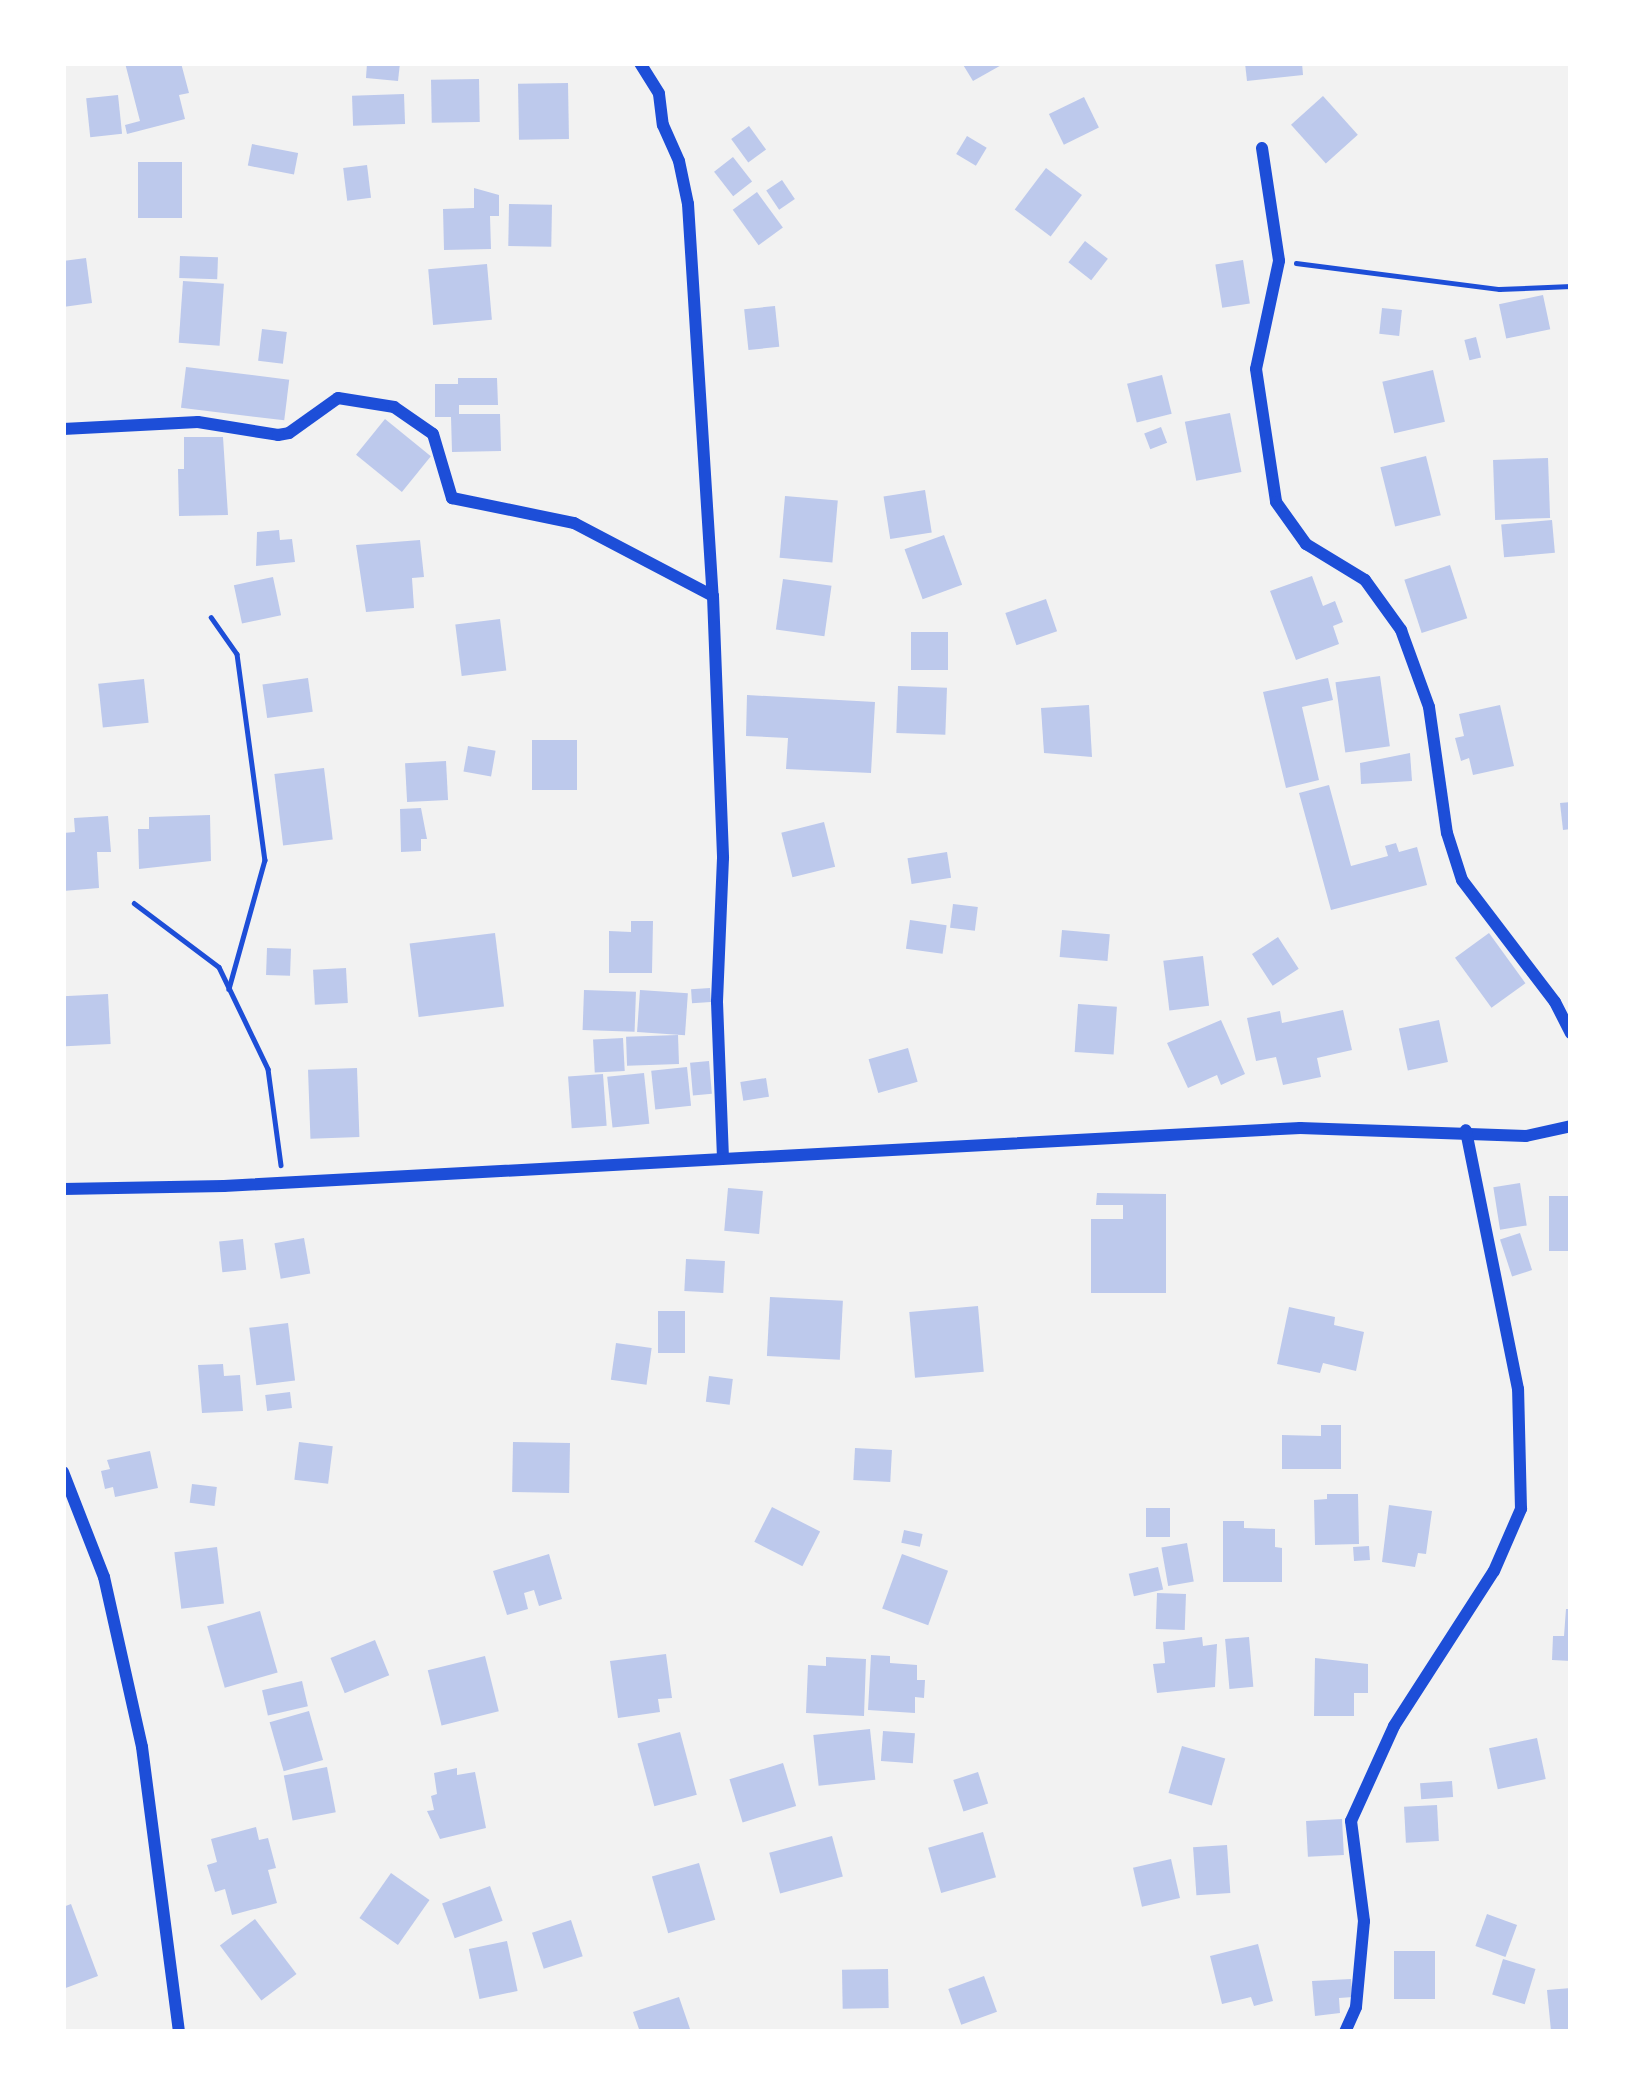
<!DOCTYPE html>
<html>
<head>
<meta charset="utf-8">
<style>
  body { margin:0 }
  #map { position:relative; width:1634px; height:2095px; overflow:hidden; background:#f2f2f2; font-family:Merriweather,serif }
  div>[style] { position:absolute }
  [style*='--x'] { left:calc(var(--x)*1px); top:calc(var(--y)*1px); width:calc(var(--w)*1px); rotate:calc(var(--a)*1deg) }
  .building>* { inset:0; background:#bdc9ec; transform-origin:0 0 }
  .path>* { height:4.5px; margin:-2.25px; padding:0 2.25px; transform-origin:2.25px; border-radius:2.25px; background:#1d4ed8 }
  .minor>* { height:12px; margin:-6px; padding:0 6px; transform-origin:6px; border-radius:6px; background:#1d4ed8 }
  span { translate:-50% -50%; white-space:nowrap; text-align:center; line-height:1.15; -webkit-text-stroke:12px #fff; paint-order:stroke }
  .frame { position:absolute; inset:0; border:66px solid #fff; pointer-events:none }
</style>
</head>
<body>
<div id="map">
  <div class="building">
    <i style="clip-path:polygon(125px 63px,181px 63px,189px 93px,179px 95px,185px 119px,127px 134px,125px 125px,140px 121px)"></i>
    <i style="clip-path:polygon(367px 63px,400px 63px,398px 81px,366px 78px)"></i>
    <i style="clip-path:polygon(962px 63px,1005px 63px,973px 81px)"></i>
    <i style="clip-path:polygon(1245px 63px,1302px 63px,1303px 75px,1247px 81px)"></i>
    <i style="left:479px;top:79px;width:43px;height:48px;rotate:89deg"></i>
    <i style="left:568px;top:83px;width:56px;height:50px;rotate:89deg"></i>
    <i style="left:404px;top:94px;width:30px;height:52px;rotate:88deg"></i>
    <i style="left:118px;top:95px;width:39px;height:32px;rotate:84deg"></i>
    <i style="left:1323px;top:96px;width:52px;height:43px;rotate:48deg"></i>
    <i style="left:1084px;top:97px;width:34px;height:39px;rotate:64deg"></i>
    <i style="left:749px;top:126px;width:29px;height:22px;rotate:54deg"></i>
    <i style="left:967px;top:136px;width:23px;height:21px;rotate:31deg"></i>
    <i style="left:252px;top:144px;width:47px;height:22px;rotate:11deg"></i>
    <i style="left:733px;top:157px;width:31px;height:24px;rotate:52deg"></i>
    <i style="left:138px;top:162px;width:44px;height:56px"></i>
    <i style="left:367px;top:165px;width:33px;height:24px;rotate:83deg"></i>
    <i style="left:1046px;top:168px;width:45px;height:52px;rotate:37deg"></i>
    <i style="left:782px;top:180px;width:23px;height:19px;rotate:56deg"></i>
    <i style="clip-path:polygon(474px 188px,499px 195px,499px 216px,490px 216px,491px 249px,444px 250px,443px 209px,474px 208px)"></i>
    <i style="left:757px;top:192px;width:44px;height:30px;rotate:54deg"></i>
    <i style="left:509px;top:204px;width:43px;height:42px;rotate:1deg"></i>
    <i style="left:1085px;top:241px;width:29px;height:27px;rotate:38deg"></i>
    <i style="left:180px;top:256px;width:38px;height:22px;rotate:2deg"></i>
    <i style="clip-path:polygon(86px 258px,92px 303px,63px 307px,63px 261px)"></i>
    <i style="left:1243px;top:260px;width:44px;height:28px;rotate:81deg"></i>
    <i style="left:487px;top:264px;width:56px;height:59px;rotate:85deg"></i>
    <i style="left:183px;top:281px;width:41px;height:62px;rotate:4deg"></i>
    <i style="left:1543px;top:295px;width:35px;height:45px;rotate:78deg"></i>
    <i style="left:775px;top:306px;width:41px;height:31px;rotate:84deg"></i>
    <i style="left:1382px;top:308px;width:20px;height:26px;rotate:6deg"></i>
    <i style="left:262px;top:329px;width:25px;height:32px;rotate:7deg"></i>
    <i style="left:1476px;top:337px;width:21px;height:12px;rotate:76deg"></i>
    <i style="left:186px;top:367px;width:104px;height:41px;rotate:7deg"></i>
    <i style="left:1433px;top:370px;width:53px;height:52px;rotate:77deg"></i>
    <i style="left:1162px;top:375px;width:40px;height:36px;rotate:76deg"></i>
    <i style="clip-path:polygon(458px 378px,497px 378px,498px 405px,459px 405px,459px 414px,500px 414px,501px 451px,452px 452px,451px 417px,435px 417px,435px 384px,458px 384px)"></i>
    <i style="left:1230px;top:413px;width:60px;height:46px;rotate:79deg"></i>
    <i style="left:385px;top:419px;width:59px;height:46px;rotate:39deg"></i>
    <i style="left:1161px;top:427px;width:17px;height:18px;rotate:69deg"></i>
    <i style="clip-path:polygon(184px 437px,223px 437px,228px 515px,179px 516px,178px 469px,184px 469px)"></i>
    <i style="left:1426px;top:456px;width:61px;height:47px;rotate:76deg"></i>
    <i style="left:1548px;top:458px;width:60px;height:55px;rotate:88deg"></i>
    <i style="left:925px;top:490px;width:43px;height:42px;rotate:81deg"></i>
    <i style="left:785px;top:496px;width:53px;height:62px;rotate:5deg"></i>
    <i style="left:1552px;top:520px;width:33px;height:51px;rotate:85deg"></i>
    <i style="clip-path:polygon(279px 530px,280px 540px,292px 539px,295px 562px,256px 566px,257px 532px)"></i>
    <i style="left:944px;top:535px;width:53px;height:42px;rotate:70deg"></i>
    <i style="clip-path:polygon(420px 540px,424px 577px,412px 578px,414px 608px,366px 612px,356px 545px)"></i>
    <i style="left:1450px;top:565px;width:56px;height:48px;rotate:72deg"></i>
    <i style="clip-path:polygon(1312px 576px,1323px 606px,1335px 601px,1343px 622px,1333px 626px,1339px 644px,1296px 660px,1270px 591px)"></i>
    <i style="left:273px;top:577px;width:39px;height:40px;rotate:78deg"></i>
    <i style="left:783px;top:579px;width:49px;height:51px;rotate:8deg"></i>
    <i style="left:1046px;top:599px;width:34px;height:43px;rotate:71deg"></i>
    <i style="left:500px;top:619px;width:52px;height:45px;rotate:83deg"></i>
    <i style="left:911px;top:632px;width:37px;height:38px"></i>
    <i style="left:1380px;top:676px;width:71px;height:45px;rotate:82deg"></i>
    <i style="left:308px;top:678px;width:34px;height:46px;rotate:82deg"></i>
    <i style="clip-path:polygon(1328px 678px,1333px 700px,1302px 707px,1319px 780px,1286px 788px,1263px 692px)"></i>
    <i style="left:144px;top:679px;width:44px;height:46px;rotate:84deg"></i>
    <i style="left:898px;top:686px;width:49px;height:47px;rotate:2deg"></i>
    <i style="clip-path:polygon(747px 695px,875px 702px,871px 773px,786px 769px,788px 738px,746px 736px)"></i>
    <i style="clip-path:polygon(1089px 705px,1092px 757px,1044px 753px,1041px 708px)"></i>
    <i style="clip-path:polygon(1500px 705px,1514px 766px,1473px 775px,1469px 758px,1461px 761px,1455px 738px,1464px 736px,1459px 714px)"></i>
    <i style="left:532px;top:740px;width:45px;height:50px"></i>
    <i style="left:468px;top:746px;width:28px;height:26px;rotate:10deg"></i>
    <i style="clip-path:polygon(1410px 753px,1412px 781px,1361px 784px,1360px 763px)"></i>
    <i style="left:446px;top:761px;width:39px;height:41px;rotate:87deg"></i>
    <i style="left:324px;top:768px;width:72px;height:50px;rotate:83deg"></i>
    <i style="clip-path:polygon(1329px 785px,1351px 866px,1388px 856px,1385px 846px,1396px 843px,1399px 852px,1417px 847px,1427px 885px,1331px 910px,1299px 793px)"></i>
    <i style="clip-path:polygon(1571px 802px,1571px 829px,1563px 830px,1560px 803px)"></i>
    <i style="clip-path:polygon(421px 808px,427px 839px,421px 839px,421px 851px,401px 852px,400px 809px)"></i>
    <i style="clip-path:polygon(210px 815px,211px 861px,139px 869px,138px 829px,149px 829px,149px 817px)"></i>
    <i style="clip-path:polygon(108px 816px,111px 852px,97px 852px,99px 888px,63px 891px,63px 833px,75px 832px,74px 818px)"></i>
    <i style="left:824px;top:822px;width:46px;height:44px;rotate:76deg"></i>
    <i style="left:947px;top:852px;width:26px;height:40px;rotate:81deg"></i>
    <i style="left:953px;top:904px;width:25px;height:24px;rotate:7deg"></i>
    <i style="left:910px;top:920px;width:37px;height:29px;rotate:8deg"></i>
    <i style="clip-path:polygon(631px 921px,653px 921px,652px 973px,609px 973px,609px 931px,631px 932px)"></i>
    <i style="left:1062px;top:930px;width:48px;height:27px;rotate:5deg"></i>
    <i style="left:495px;top:933px;width:74px;height:86px;rotate:83deg"></i>
    <i style="left:1489px;top:933px;width:62px;height:42px;rotate:54deg"></i>
    <i style="left:1278px;top:937px;width:38px;height:31px;rotate:57deg"></i>
    <i style="left:267px;top:948px;width:24px;height:27px;rotate:2deg"></i>
    <i style="left:1203px;top:956px;width:50px;height:40px;rotate:83deg"></i>
    <i style="left:346px;top:968px;width:35px;height:33px;rotate:87deg"></i>
    <i style="left:710px;top:988px;width:14px;height:19px;rotate:86deg"></i>
    <i style="left:584px;top:990px;width:52px;height:40px;rotate:2deg"></i>
    <i style="left:640px;top:990px;width:48px;height:42px;rotate:4deg"></i>
    <i style="left:108px;top:994px;width:50px;height:45px;rotate:87deg"></i>
    <i style="left:1078px;top:1004px;width:39px;height:48px;rotate:4deg"></i>
    <i style="clip-path:polygon(1343px 1010px,1352px 1050px,1317px 1058px,1321px 1077px,1283px 1085px,1276px 1057px,1256px 1061px,1247px 1018px,1280px 1011px,1282px 1023px)"></i>
    <i style="clip-path:polygon(1221px 1020px,1245px 1074px,1221px 1085px,1217px 1075px,1188px 1088px,1167px 1043px)"></i>
    <i style="left:1439px;top:1020px;width:43px;height:41px;rotate:78deg"></i>
    <i style="left:678px;top:1035px;width:29px;height:52px;rotate:88deg"></i>
    <i style="left:623px;top:1038px;width:33px;height:30px;rotate:87deg"></i>
    <i style="left:908px;top:1048px;width:35px;height:41px;rotate:74deg"></i>
    <i style="left:709px;top:1061px;width:33px;height:19px;rotate:85deg"></i>
    <i style="left:687px;top:1067px;width:39px;height:36px;rotate:84deg"></i>
    <i style="left:357px;top:1068px;width:69px;height:49px;rotate:88deg"></i>
    <i style="left:644px;top:1073px;width:51px;height:37px;rotate:84deg"></i>
    <i style="left:603px;top:1074px;width:52px;height:35px;rotate:86deg"></i>
    <i style="left:766px;top:1078px;width:19px;height:26px;rotate:81deg"></i>
    <i style="left:1520px;top:1183px;width:43px;height:27px;rotate:81deg"></i>
    <i style="left:728px;top:1188px;width:35px;height:43px;rotate:5deg"></i>
    <i style="clip-path:polygon(1097px 1193px,1166px 1194px,1166px 1293px,1091px 1293px,1091px 1219px,1123px 1219px,1123px 1205px,1096px 1205px)"></i>
    <i style="left:1549px;top:1196px;width:22px;height:55px"></i>
    <i style="left:1520px;top:1233px;width:39px;height:21px;rotate:72deg"></i>
    <i style="left:304px;top:1238px;width:36px;height:30px;rotate:80deg"></i>
    <i style="left:243px;top:1239px;width:31px;height:24px;rotate:84deg"></i>
    <i style="left:686px;top:1259px;width:39px;height:32px;rotate:3deg"></i>
    <i style="left:770px;top:1297px;width:73px;height:59px;rotate:3deg"></i>
    <i style="left:978px;top:1306px;width:66px;height:69px;rotate:85deg"></i>
    <i style="clip-path:polygon(1289px 1307px,1335px 1317px,1334px 1325px,1364px 1332px,1356px 1371px,1323px 1363px,1320px 1373px,1277px 1364px)"></i>
    <i style="left:658px;top:1311px;width:27px;height:42px"></i>
    <i style="left:288px;top:1323px;width:58px;height:39px;rotate:83deg"></i>
    <i style="left:616px;top:1343px;width:36px;height:37px;rotate:8deg"></i>
    <i style="clip-path:polygon(223px 1364px,224px 1376px,240px 1375px,243px 1411px,202px 1413px,198px 1365px)"></i>
    <i style="left:709px;top:1376px;width:24px;height:26px;rotate:7deg"></i>
    <i style="left:290px;top:1392px;width:16px;height:25px;rotate:83deg"></i>
    <i style="clip-path:polygon(1321px 1425px,1341px 1425px,1341px 1469px,1282px 1469px,1282px 1435px,1321px 1436px)"></i>
    <i style="left:299px;top:1442px;width:34px;height:38px;rotate:7deg"></i>
    <i style="left:513px;top:1442px;width:57px;height:50px;rotate:1deg"></i>
    <i style="left:855px;top:1448px;width:37px;height:32px;rotate:3deg"></i>
    <i style="clip-path:polygon(150px 1451px,158px 1488px,115px 1497px,113px 1487px,105px 1489px,101px 1471px,110px 1469px,107px 1460px)"></i>
    <i style="left:192px;top:1484px;width:25px;height:19px;rotate:7deg"></i>
    <i style="clip-path:polygon(1327px 1494px,1358px 1494px,1359px 1544px,1315px 1545px,1314px 1500px,1327px 1499px)"></i>
    <i style="clip-path:polygon(1389px 1505px,1432px 1511px,1426px 1554px,1418px 1553px,1415px 1567px,1382px 1562px)"></i>
    <i style="left:772px;top:1507px;width:54px;height:39px;rotate:27deg"></i>
    <i style="left:1170px;top:1508px;width:29px;height:24px;rotate:90deg"></i>
    <i style="clip-path:polygon(1223px 1521px,1244px 1521px,1244px 1528px,1275px 1529px,1275px 1547px,1282px 1548px,1282px 1582px,1223px 1582px)"></i>
    <i style="left:904px;top:1530px;width:19px;height:13px;rotate:12deg"></i>
    <i style="left:1187px;top:1543px;width:39px;height:26px;rotate:80deg"></i>
    <i style="left:1369px;top:1546px;width:14px;height:16px;rotate:86deg"></i>
    <i style="left:217px;top:1547px;width:57px;height:43px;rotate:83deg"></i>
    <i style="clip-path:polygon(549px 1554px,562px 1599px,539px 1606px,534px 1590px,524px 1593px,528px 1609px,507px 1615px,493px 1571px)"></i>
    <i style="left:902px;top:1554px;width:49px;height:58px;rotate:20deg"></i>
    <i style="left:1158px;top:1567px;width:23px;height:30px;rotate:77deg"></i>
    <i style="left:1157px;top:1593px;width:29px;height:36px;rotate:2deg"></i>
    <i style="clip-path:polygon(1566px 1609px,1571px 1609px,1571px 1661px,1552px 1660px,1553px 1636px,1564px 1636px)"></i>
    <i style="left:260px;top:1611px;width:64px;height:55px;rotate:74deg"></i>
    <i style="clip-path:polygon(1202px 1637px,1203px 1646px,1217px 1644px,1215px 1687px,1157px 1693px,1153px 1664px,1165px 1663px,1163px 1642px)"></i>
    <i style="left:1249px;top:1637px;width:50px;height:24px;rotate:85deg"></i>
    <i style="left:375px;top:1640px;width:38px;height:48px;rotate:68deg"></i>
    <i style="clip-path:polygon(666px 1654px,672px 1698px,658px 1699px,660px 1712px,618px 1718px,610px 1661px)"></i>
    <i style="clip-path:polygon(871px 1655px,890px 1656px,890px 1663px,917px 1665px,917px 1680px,925px 1680px,924px 1698px,915px 1697px,915px 1713px,868px 1710px)"></i>
    <i style="left:485px;top:1656px;width:57px;height:59px;rotate:76deg"></i>
    <i style="clip-path:polygon(826px 1657px,866px 1659px,864px 1716px,806px 1713px,808px 1665px,826px 1666px)"></i>
    <i style="clip-path:polygon(1315px 1658px,1368px 1664px,1368px 1693px,1354px 1693px,1354px 1716px,1314px 1716px)"></i>
    <i style="left:302px;top:1681px;width:26px;height:41px;rotate:77deg"></i>
    <i style="left:309px;top:1711px;width:51px;height:41px;rotate:74deg"></i>
    <i style="left:870px;top:1729px;width:51px;height:57px;rotate:84deg"></i>
    <i style="left:883px;top:1731px;width:32px;height:30px;rotate:4deg"></i>
    <i style="left:680px;top:1732px;width:65px;height:44px;rotate:75deg"></i>
    <i style="left:1537px;top:1738px;width:42px;height:49px;rotate:78deg"></i>
    <i style="left:1182px;top:1746px;width:45px;height:49px;rotate:16deg"></i>
    <i style="left:783px;top:1763px;width:45px;height:56px;rotate:73deg"></i>
    <i style="left:327px;top:1767px;width:46px;height:44px;rotate:79deg"></i>
    <i style="clip-path:polygon(457px 1768px,457px 1775px,475px 1772px,486px 1828px,440px 1839px,427px 1811px,434px 1810px,431px 1796px,437px 1794px,434px 1773px)"></i>
    <i style="left:978px;top:1772px;width:33px;height:26px;rotate:72deg"></i>
    <i style="left:1452px;top:1781px;width:16px;height:32px;rotate:86deg"></i>
    <i style="left:1437px;top:1805px;width:36px;height:33px;rotate:87deg"></i>
    <i style="left:1342px;top:1819px;width:36px;height:36px;rotate:87deg"></i>
    <i style="clip-path:polygon(256px 1827px,259px 1840px,268px 1838px,276px 1868px,268px 1870px,277px 1903px,232px 1915px,225px 1889px,215px 1892px,207px 1865px,217px 1862px,211px 1839px)"></i>
    <i style="left:983px;top:1832px;width:47px;height:57px;rotate:74deg"></i>
    <i style="left:832px;top:1836px;width:42px;height:65px;rotate:75deg"></i>
    <i style="left:1227px;top:1845px;width:48px;height:34px;rotate:86deg"></i>
    <i style="left:1171px;top:1859px;width:40px;height:39px;rotate:77deg"></i>
    <i style="left:699px;top:1863px;width:59px;height:49px;rotate:74deg"></i>
    <i style="left:391px;top:1873px;width:47px;height:55px;rotate:35deg"></i>
    <i style="left:490px;top:1886px;width:37px;height:51px;rotate:70deg"></i>
    <i style="clip-path:polygon(71px 1904px,98px 1976px,63px 1989px,63px 1907px)"></i>
    <i style="left:1487px;top:1914px;width:32px;height:34px;rotate:20deg"></i>
    <i style="left:255px;top:1919px;width:69px;height:44px;rotate:53deg"></i>
    <i style="left:571px;top:1920px;width:38px;height:41px;rotate:72deg"></i>
    <i style="left:507px;top:1941px;width:51px;height:39px;rotate:78deg"></i>
    <i style="clip-path:polygon(1258px 1944px,1273px 2001px,1254px 2006px,1251px 1997px,1222px 2004px,1210px 1956px)"></i>
    <i style="left:1394px;top:1951px;width:41px;height:48px"></i>
    <i style="left:1503px;top:1959px;width:34px;height:37px;rotate:17deg"></i>
    <i style="left:888px;top:1969px;width:39px;height:46px;rotate:89deg"></i>
    <i style="left:984px;top:1976px;width:38px;height:38px;rotate:70deg"></i>
    <i style="clip-path:polygon(1351px 1979px,1353px 1997px,1339px 1998px,1340px 2013px,1315px 2016px,1312px 1981px)"></i>
    <i style="clip-path:polygon(1571px 1988px,1571px 2030px,1551px 2031px,1547px 1990px)"></i>
    <i style="clip-path:polygon(679px 1997px,691px 2032px,640px 2032px,633px 2012px)"></i>
  </div>
  <div class="path">
    <i style="--x:1296;--y:263;--w:205;--a:7.3"></i>
    <i style="--x:1499;--y:289;--w:72;--a:-2.4"></i>
    <i style="--x:211;--y:617;--w:45;--a:54.9"></i>
    <i style="--x:237;--y:654;--w:208;--a:82.3"></i>
    <i style="--x:265;--y:860;--w:134;--a:105.6"></i>
    <i style="--x:134;--y:903;--w:106;--a:37"></i>
    <i style="--x:219;--y:967;--w:113;--a:64.3"></i>
    <i style="--x:268;--y:1069;--w:97;--a:82.3"></i>
  </div>
  <div class="minor">
    <i style="--x:640;--y:63;--w:36;--a:58"></i>
    <i style="--x:659;--y:94;--w:31;--a:83"></i>
    <i style="--x:663;--y:125;--w:39;--a:66"></i>
    <i style="--x:679;--y:161;--w:44;--a:78.2"></i>
    <i style="--x:688;--y:204;--w:393;--a:86.4"></i>
    <i style="--x:713;--y:596;--w:262;--a:87.8"></i>
    <i style="--x:723;--y:858;--w:144;--a:92.4"></i>
    <i style="--x:717;--y:1002;--w:156;--a:87.8"></i>
    <i style="--x:1262;--y:148;--w:114;--a:81.4"></i>
    <i style="--x:1279;--y:261;--w:110;--a:102"></i>
    <i style="--x:1256;--y:369;--w:134;--a:81.4"></i>
    <i style="--x:1276;--y:502;--w:52;--a:54.5"></i>
    <i style="--x:1306;--y:544;--w:69;--a:31.4"></i>
    <i style="--x:1365;--y:580;--w:62;--a:54.2"></i>
    <i style="--x:1401;--y:630;--w:82;--a:70"></i>
    <i style="--x:1429;--y:707;--w:127;--a:81.9"></i>
    <i style="--x:1447;--y:833;--w:49;--a:72.3"></i>
    <i style="--x:1462;--y:880;--w:153;--a:52.7"></i>
    <i style="--x:1555;--y:1002;--w:35;--a:63"></i>
    <i style="--x:63;--y:429;--w:135;--a:-3"></i>
    <i style="--x:198;--y:422;--w:81;--a:9.2"></i>
    <i style="--x:278;--y:435;--w:11;--a:-10"></i>
    <i style="--x:289;--y:433;--w:60;--a:-35.5"></i>
    <i style="--x:338;--y:398;--w:57;--a:9.1"></i>
    <i style="--x:394;--y:407;--w:47;--a:34.7"></i>
    <i style="--x:433;--y:434;--w:67;--a:73.5"></i>
    <i style="--x:452;--y:498;--w:125;--a:11.6"></i>
    <i style="--x:574;--y:523;--w:157;--a:27.7"></i>
    <i style="--x:63;--y:1189;--w:161;--a:-1.1"></i>
    <i style="--x:224;--y:1186;--w:1078;--a:-3.09"></i>
    <i style="--x:1300;--y:1128;--w:226;--a:2"></i>
    <i style="--x:1526;--y:1136;--w:46;--a:-12.5"></i>
    <i style="--x:63;--y:1472;--w:113;--a:68.7"></i>
    <i style="--x:104;--y:1577;--w:174;--a:77.4"></i>
    <i style="--x:142;--y:1747;--w:287;--a:82.6"></i>
    <i style="--x:1345;--y:2032;--w:27;--a:-66"></i>
    <i style="--x:1356;--y:2007;--w:86;--a:-84.7"></i>
    <i style="--x:1364;--y:1921;--w:101;--a:-97.4"></i>
    <i style="--x:1351;--y:1821;--w:104;--a:-65.6"></i>
    <i style="--x:1394;--y:1726;--w:184;--a:-57.2"></i>
    <i style="--x:1494;--y:1571;--w:68;--a:-66.5"></i>
    <i style="--x:1521;--y:1509;--w:120;--a:-91.4"></i>
    <i style="--x:1518;--y:1389;--w:264;--a:-101.4"></i>
  </div>
  <div class="frame"></div>
</div>
</body>
</html>
